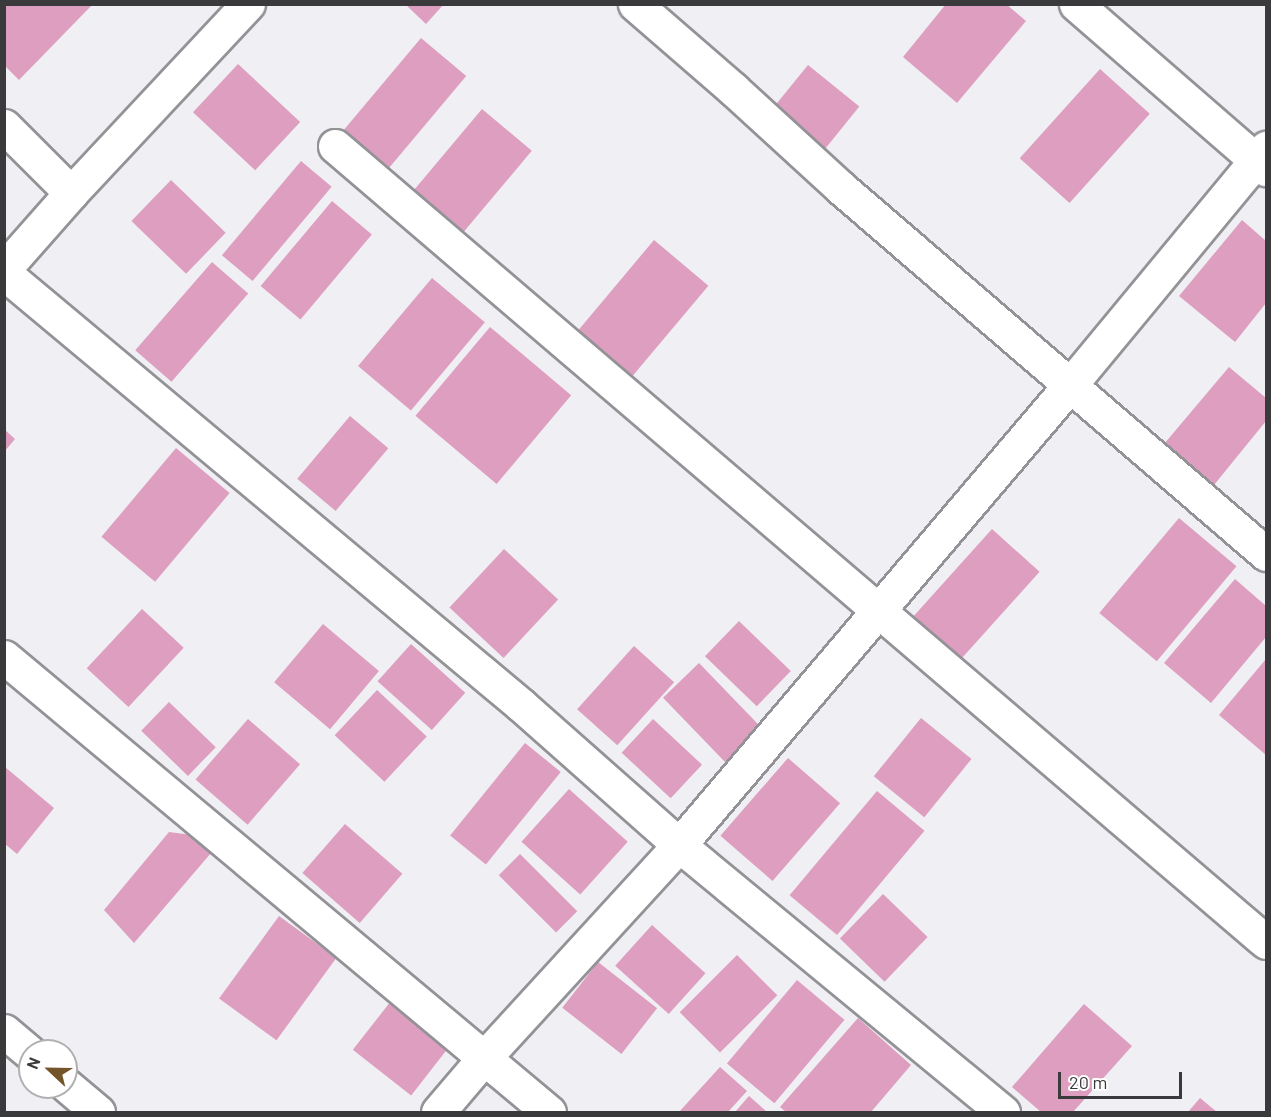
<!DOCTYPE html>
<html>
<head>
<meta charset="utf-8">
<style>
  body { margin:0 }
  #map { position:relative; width:1271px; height:1117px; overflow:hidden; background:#efeff4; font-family:Barlow,sans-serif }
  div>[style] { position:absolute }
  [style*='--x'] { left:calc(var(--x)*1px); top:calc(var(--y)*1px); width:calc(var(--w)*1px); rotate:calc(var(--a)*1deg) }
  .building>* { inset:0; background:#de9ec0; transform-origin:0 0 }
  .roads { filter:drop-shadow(2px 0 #939397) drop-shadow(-2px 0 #939397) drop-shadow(0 2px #939397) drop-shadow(0 -2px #939397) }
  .street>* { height:33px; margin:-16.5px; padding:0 16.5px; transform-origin:16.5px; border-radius:16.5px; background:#fff }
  span { translate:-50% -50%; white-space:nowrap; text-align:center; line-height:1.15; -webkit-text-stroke:6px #fff; paint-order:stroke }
  .frame { position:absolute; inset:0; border:6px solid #3a3a3c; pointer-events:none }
  .north { position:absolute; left:18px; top:1039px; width:60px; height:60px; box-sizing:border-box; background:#fff; border:2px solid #b0b0b1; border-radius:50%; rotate:292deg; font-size:16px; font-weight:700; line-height:24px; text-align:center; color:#3a3a3c }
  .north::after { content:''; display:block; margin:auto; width:21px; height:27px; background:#735529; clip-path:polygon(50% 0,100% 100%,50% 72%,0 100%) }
  .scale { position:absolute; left:1058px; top:1072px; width:124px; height:27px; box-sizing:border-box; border:3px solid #3a3a3c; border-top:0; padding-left:8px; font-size:18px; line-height:21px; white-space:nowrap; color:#3a3a3c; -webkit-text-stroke:4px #fff; paint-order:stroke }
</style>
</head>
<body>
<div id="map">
  <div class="building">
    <i style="clip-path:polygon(4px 4px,93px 4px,19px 80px,4px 65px)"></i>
    <i style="clip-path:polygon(405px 4px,444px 4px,426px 24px)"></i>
    <i style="clip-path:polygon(946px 4px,1006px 4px,1026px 21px,957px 103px,903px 57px)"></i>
    <i style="left:421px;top:38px;width:59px;height:126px;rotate:40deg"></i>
    <i style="left:238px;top:64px;width:85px;height:66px;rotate:43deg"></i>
    <i style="left:808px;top:65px;width:66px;height:59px;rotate:39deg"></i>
    <i style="left:1100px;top:69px;width:67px;height:120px;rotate:42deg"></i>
    <i style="left:482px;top:109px;width:65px;height:109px;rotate:40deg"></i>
    <i style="left:301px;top:161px;width:40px;height:123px;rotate:40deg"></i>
    <i style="left:171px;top:180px;width:76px;height:57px;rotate:44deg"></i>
    <i style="left:332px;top:201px;width:52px;height:111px;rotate:40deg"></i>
    <i style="clip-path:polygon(1242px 220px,1266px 241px,1266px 303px,1235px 342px,1179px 296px)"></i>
    <i style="left:654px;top:240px;width:71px;height:119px;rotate:40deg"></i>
    <i style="left:212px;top:262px;width:48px;height:117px;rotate:41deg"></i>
    <i style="left:432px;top:278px;width:69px;height:115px;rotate:40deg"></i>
    <i style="left:490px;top:327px;width:106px;height:116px;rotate:40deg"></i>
    <i style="clip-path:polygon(1229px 367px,1266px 398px,1266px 421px,1214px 485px,1164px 444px)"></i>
    <i style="left:350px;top:416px;width:50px;height:82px;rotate:40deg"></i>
    <i style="clip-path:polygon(4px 429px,15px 439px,4px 452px)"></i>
    <i style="left:176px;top:448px;width:70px;height:116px;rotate:40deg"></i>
    <i style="left:1179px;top:518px;width:75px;height:124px;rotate:40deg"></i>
    <i style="left:992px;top:529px;width:64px;height:121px;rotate:42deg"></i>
    <i style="left:504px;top:549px;width:74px;height:80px;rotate:43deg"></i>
    <i style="clip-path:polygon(1235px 579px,1266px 606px,1266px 637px,1211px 703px,1164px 663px)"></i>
    <i style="left:142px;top:609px;width:57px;height:81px;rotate:43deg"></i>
    <i style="left:739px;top:621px;width:72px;height:49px;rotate:44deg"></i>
    <i style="left:323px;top:624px;width:73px;height:76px;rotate:40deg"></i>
    <i style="left:411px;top:644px;width:73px;height:50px;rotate:42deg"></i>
    <i style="left:634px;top:646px;width:54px;height:85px;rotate:42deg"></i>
    <i style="clip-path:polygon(1266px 659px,1266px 755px,1219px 715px)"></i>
    <i style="left:699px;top:663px;width:91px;height:50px;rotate:46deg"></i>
    <i style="left:377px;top:690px;width:68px;height:62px;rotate:43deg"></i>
    <i style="left:169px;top:702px;width:65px;height:40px;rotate:44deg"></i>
    <i style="left:921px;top:718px;width:65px;height:75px;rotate:39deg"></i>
    <i style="left:248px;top:719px;width:69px;height:80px;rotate:41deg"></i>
    <i style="left:653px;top:719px;width:67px;height:46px;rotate:43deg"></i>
    <i style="left:525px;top:743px;width:46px;height:119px;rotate:39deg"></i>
    <i style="left:788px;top:758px;width:69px;height:103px;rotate:41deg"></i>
    <i style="clip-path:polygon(5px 767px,54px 808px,17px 854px,5px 844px)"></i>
    <i style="left:569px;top:789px;width:79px;height:71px;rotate:42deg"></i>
    <i style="left:877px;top:791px;width:62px;height:136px;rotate:40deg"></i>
    <i style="left:345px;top:824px;width:76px;height:65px;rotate:41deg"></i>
    <i style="clip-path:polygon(169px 832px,223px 839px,134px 943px,104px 910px)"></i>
    <i style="left:520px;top:854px;width:81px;height:30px;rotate:45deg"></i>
    <i style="left:883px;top:894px;width:62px;height:62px;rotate:44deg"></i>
    <i style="left:279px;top:916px;width:71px;height:102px;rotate:36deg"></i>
    <i style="left:652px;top:925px;width:72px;height:55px;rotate:42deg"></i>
    <i style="left:737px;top:955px;width:57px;height:81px;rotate:45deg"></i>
    <i style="left:598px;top:962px;width:75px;height:58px;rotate:38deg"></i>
    <i style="left:797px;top:980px;width:62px;height:109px;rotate:40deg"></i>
    <i style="left:391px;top:1001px;width:74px;height:62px;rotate:38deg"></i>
    <i style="clip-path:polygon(1084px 1004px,1132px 1046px,1073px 1112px,1041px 1112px,1012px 1087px)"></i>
    <i style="clip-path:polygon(858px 1018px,911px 1065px,871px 1112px,786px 1112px,780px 1107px)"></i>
    <i style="clip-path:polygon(720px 1067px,747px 1091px,728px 1112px,679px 1112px)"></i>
    <i style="clip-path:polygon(749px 1096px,767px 1112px,735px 1112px)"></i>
    <i style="clip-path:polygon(1200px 1098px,1217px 1112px,1188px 1112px)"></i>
  </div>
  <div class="roads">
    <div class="street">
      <i style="--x:635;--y:4;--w:130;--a:40.9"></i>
      <i style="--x:733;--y:89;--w:147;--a:42.5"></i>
      <i style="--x:841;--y:188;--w:561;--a:40.73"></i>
      <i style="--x:1076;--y:4;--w:252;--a:41"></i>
      <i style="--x:4;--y:126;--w:95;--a:45"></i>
      <i style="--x:335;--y:146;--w:1225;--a:40.53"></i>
      <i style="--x:4;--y:269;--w:101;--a:-48.6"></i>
      <i style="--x:71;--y:193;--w:259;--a:-46.9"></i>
      <i style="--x:4;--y:273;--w:674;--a:39.88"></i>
      <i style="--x:521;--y:705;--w:211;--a:41.5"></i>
      <i style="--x:679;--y:845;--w:420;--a:39.5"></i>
      <i style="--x:4;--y:657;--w:710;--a:39.86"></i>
      <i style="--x:4;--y:1031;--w:34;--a:40"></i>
      <i style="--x:66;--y:1085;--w:42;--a:40.2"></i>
      <i style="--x:438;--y:1112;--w:71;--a:-49.6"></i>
      <i style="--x:484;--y:1058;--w:289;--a:-47.5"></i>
      <i style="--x:679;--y:845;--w:604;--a:-49.64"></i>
      <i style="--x:1070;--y:385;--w:308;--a:-50.4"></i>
    </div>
  </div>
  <div class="frame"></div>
  <div class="north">N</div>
  <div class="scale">20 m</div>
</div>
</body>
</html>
